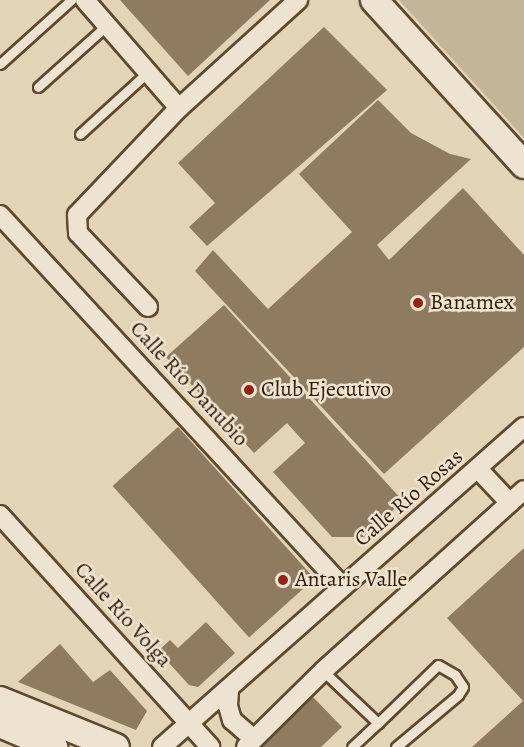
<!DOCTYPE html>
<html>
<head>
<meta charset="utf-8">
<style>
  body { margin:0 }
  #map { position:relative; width:524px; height:747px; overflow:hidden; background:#e3d4b7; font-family:Alegreya,serif }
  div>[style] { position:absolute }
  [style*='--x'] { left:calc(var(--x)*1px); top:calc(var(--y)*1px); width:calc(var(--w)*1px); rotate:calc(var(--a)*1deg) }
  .green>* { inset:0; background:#c5b598 }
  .building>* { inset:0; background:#8e7b60; transform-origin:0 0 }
  .roads { filter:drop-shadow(2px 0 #5e492f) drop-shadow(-2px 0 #5e492f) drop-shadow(0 2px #5e492f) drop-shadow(0 -2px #5e492f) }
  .service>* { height:9px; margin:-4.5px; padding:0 4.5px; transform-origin:4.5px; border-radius:4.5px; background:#ede3d0 }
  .minor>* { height:18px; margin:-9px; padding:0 9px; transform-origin:9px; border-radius:9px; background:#ede3d0 }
  .secondary>* { height:26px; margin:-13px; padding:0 13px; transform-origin:13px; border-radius:13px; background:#ede3d0 }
  .dots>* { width:16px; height:16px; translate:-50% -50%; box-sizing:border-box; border:3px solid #ede3d0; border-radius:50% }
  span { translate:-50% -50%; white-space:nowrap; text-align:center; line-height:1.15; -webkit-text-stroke:5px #ede3d0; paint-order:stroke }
  .poi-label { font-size:22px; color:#321b02 }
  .left { translate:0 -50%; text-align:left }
  .street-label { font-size:22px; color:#321b02 }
</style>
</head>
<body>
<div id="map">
  <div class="green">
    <i style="clip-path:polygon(399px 0,524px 0,524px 138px)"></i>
  </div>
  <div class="building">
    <i style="clip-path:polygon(120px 0,270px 0,188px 76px)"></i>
    <i style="clip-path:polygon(324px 27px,387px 90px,207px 246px,189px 227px,215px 203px,178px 163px)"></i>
    <i style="clip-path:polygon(378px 100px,411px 133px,450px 154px,471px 159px,377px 245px,389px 260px,463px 188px,524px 255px,524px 347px,384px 474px,195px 271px,213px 250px,268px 309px,352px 232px,299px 174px)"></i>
    <i style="clip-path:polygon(224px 305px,403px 501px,364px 537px,332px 537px,273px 472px,305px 443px,287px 423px,254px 453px,166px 357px)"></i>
    <i style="left:178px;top:427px;width:204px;height:88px;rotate:48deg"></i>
    <i style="clip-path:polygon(524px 548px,524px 747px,472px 747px,523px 701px,447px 618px)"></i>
    <i style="clip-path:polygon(206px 622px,235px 653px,198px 687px,189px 685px,158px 651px,170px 640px,178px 648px)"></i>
    <i style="clip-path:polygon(60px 644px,93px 682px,110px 670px,147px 711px,136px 730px,18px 682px)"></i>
    <i style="clip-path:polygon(313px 697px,342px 727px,321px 747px,259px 747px)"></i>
  </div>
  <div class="roads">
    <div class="service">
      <i style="--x:0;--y:64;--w:96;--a:-42"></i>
      <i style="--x:38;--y:87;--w:93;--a:-41.9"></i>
      <i style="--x:80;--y:134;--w:92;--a:-42.4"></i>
      <i style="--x:323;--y:671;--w:76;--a:43.4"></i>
      <i style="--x:378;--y:723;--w:83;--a:-44"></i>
      <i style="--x:438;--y:665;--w:20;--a:30"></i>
      <i style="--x:455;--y:675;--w:14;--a:56"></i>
      <i style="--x:463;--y:687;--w:9;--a:122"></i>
      <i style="--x:458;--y:695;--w:81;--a:140"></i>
      <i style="--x:352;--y:747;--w:35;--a:-43"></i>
    </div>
    <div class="minor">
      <i style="--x:85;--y:0;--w:143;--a:49"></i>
      <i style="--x:0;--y:215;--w:506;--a:47.32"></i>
      <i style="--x:148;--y:307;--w:102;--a:-133.4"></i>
      <i style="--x:78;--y:233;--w:18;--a:-93"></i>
      <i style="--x:77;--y:215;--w:148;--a:-46.4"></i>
      <i style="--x:179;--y:108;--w:161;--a:-42.2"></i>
      <i style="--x:479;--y:470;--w:45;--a:46.8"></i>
      <i style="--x:0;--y:515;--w:313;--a:47.8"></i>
      <i style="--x:229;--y:691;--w:15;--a:94"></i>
      <i style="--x:228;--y:706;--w:15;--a:74"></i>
      <i style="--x:232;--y:720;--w:28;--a:41"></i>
      <i style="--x:162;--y:747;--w:483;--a:-41.5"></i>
      <i style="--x:246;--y:747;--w:108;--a:-44.6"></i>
      <i style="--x:323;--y:671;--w:270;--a:-42"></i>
    </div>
    <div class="secondary">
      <i style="--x:374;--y:0;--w:223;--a:47.7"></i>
      <i style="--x:0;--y:700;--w:125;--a:22.1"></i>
      <i style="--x:0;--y:724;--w:59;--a:23.1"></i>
    </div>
  </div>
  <div class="dots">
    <i style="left:418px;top:303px;background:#8f2418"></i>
    <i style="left:249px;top:390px;background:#8f2418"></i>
    <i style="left:283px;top:580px;background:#8f2418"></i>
  </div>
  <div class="poi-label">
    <span class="left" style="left:430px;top:303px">Banamex</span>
    <span class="left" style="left:261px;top:390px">Club Ejecutivo</span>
    <span class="left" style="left:295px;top:580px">Antaris Valle</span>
  </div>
  <div class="street-label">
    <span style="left:189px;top:384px;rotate:47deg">Calle Río Danubio</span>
    <span style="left:409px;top:498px;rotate:-41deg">Calle Río Rosas</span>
    <span style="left:123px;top:615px;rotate:48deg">Calle Río Volga</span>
  </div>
</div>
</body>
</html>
